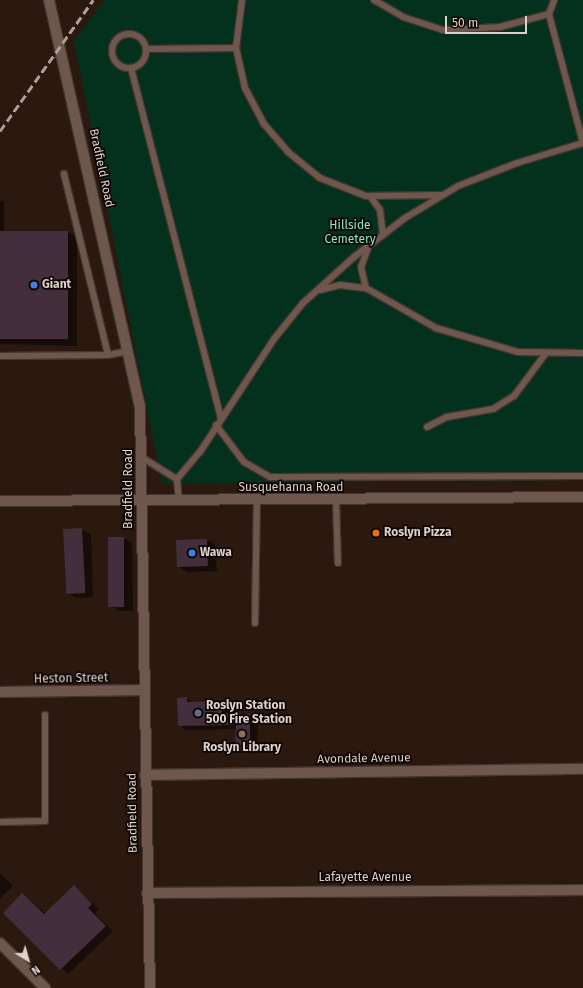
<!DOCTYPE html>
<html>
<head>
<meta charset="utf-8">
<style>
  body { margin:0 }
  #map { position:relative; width:583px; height:988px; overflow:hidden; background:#2b190f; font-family:"Fira Sans",sans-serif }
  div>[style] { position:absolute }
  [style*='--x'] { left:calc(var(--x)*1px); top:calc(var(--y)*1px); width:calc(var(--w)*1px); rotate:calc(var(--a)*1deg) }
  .green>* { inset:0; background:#04311e }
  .shadow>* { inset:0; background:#0007 }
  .building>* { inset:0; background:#422f3b; transform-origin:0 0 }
  .roads { filter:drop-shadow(1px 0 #443530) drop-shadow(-1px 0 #443530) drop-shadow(0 1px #443530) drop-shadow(0 -1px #443530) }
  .service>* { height:6px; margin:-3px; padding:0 3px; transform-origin:3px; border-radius:3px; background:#6e574c }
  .service>.ring { margin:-3px; padding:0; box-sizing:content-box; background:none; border:6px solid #6e574c; border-radius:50% }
  .minor>* { height:10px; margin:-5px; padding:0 5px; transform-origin:5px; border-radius:5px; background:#6e574c }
  .secondary>* { height:10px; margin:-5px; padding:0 5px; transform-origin:5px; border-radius:5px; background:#6e574c }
  .rail>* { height:3px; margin-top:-1.5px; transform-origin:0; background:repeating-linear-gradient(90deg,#ae9f98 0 8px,transparent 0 12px) }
  .dots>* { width:11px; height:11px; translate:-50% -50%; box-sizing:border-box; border:2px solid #0e0604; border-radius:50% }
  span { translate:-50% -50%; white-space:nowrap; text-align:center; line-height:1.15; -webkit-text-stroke:3.5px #0e0604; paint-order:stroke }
  .street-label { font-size:12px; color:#ded0ca }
  .park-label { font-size:12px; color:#8ce8b8 }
  .poi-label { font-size:12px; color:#ded0ca; font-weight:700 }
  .left { translate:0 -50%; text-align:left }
  .north { position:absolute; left:8px; top:940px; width:40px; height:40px; -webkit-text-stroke:3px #0e0604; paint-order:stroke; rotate:143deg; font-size:11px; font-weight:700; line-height:16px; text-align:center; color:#ded0ca }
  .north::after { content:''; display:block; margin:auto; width:14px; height:18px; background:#ded0ca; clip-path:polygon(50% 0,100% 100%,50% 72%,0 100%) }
  .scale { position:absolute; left:445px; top:16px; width:82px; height:18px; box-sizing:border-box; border:2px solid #ded0ca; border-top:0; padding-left:5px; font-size:12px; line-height:14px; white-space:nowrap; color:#ded0ca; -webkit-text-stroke:3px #0e0604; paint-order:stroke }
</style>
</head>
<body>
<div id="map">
  <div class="green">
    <i style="clip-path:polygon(104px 0,583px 0,583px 480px,162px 484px,74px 41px)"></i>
  </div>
  <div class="shadow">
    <i style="clip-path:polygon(0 200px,4px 202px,4px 232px,68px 232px,77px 237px,77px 346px,0 344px)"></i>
    <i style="clip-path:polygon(64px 530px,82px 530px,91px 534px,93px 597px,76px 598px,67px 593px)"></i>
    <i style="clip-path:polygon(123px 538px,132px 542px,133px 611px,119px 611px,111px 606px)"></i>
    <i style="clip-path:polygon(207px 540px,215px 544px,217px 571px,187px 572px,179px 567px)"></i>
    <i style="clip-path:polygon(186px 698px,194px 703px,222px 702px,229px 707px,229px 715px,250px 715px,258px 719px,257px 754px,236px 750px,237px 729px,186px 730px,179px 725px)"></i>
    <i style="clip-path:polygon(0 873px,13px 886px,0 898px)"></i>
    <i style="clip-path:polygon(74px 886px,99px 909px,95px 913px,113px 931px,68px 974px,4px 913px,22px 894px,45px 913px)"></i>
  </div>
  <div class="building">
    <i style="left:0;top:231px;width:68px;height:108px"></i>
    <i style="left:82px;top:528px;width:65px;height:19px;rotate:87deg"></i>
    <i style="left:108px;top:537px;width:16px;height:70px"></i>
    <i style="left:207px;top:539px;width:27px;height:31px;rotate:88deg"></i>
    <i style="clip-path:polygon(187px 697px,187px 702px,222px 701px,222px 713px,250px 714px,250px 751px,235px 751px,236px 725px,178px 726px,177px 698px)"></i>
    <i style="clip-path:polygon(74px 885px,92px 904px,88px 908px,106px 926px,60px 970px,3px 913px,22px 893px,44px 914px)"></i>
  </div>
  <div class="roads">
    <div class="service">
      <i style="--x:242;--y:0;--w:48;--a:97.1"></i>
      <i style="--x:236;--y:48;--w:41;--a:77.3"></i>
      <i style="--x:245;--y:88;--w:41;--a:62.2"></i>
      <i style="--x:264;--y:124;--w:37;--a:49"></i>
      <i style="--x:288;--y:152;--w:41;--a:39.1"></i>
      <i style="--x:320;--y:178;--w:49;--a:21.4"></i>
      <i style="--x:366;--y:196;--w:77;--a:-0.7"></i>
      <i style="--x:374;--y:0;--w:34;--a:30"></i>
      <i style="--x:403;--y:17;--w:42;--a:18"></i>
      <i style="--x:443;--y:30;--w:57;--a:-3"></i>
      <i style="--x:500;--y:27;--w:51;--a:-14.9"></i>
      <i class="ring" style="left:112px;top:34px;width:28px;height:28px"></i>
      <i style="--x:146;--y:49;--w:90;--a:-0.6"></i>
      <i style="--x:131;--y:68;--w:361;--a:75.6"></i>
      <i style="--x:64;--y:174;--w:186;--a:76.3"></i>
      <i style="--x:370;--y:196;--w:17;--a:54"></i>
      <i style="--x:380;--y:210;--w:25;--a:83"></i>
      <i style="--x:368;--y:248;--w:20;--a:110"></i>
      <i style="--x:361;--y:267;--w:22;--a:77"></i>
      <i style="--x:366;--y:288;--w:81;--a:29.7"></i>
      <i style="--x:436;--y:328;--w:85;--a:16.3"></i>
      <i style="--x:518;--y:352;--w:65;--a:0.9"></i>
      <i style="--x:320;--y:290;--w:21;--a:-14"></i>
      <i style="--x:340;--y:285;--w:26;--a:7"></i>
      <i style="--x:0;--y:356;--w:108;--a:-0.5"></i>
      <i style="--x:108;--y:355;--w:20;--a:-11"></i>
      <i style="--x:216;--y:425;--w:46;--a:52.9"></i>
      <i style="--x:244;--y:462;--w:30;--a:30"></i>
      <i style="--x:270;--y:477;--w:313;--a:-0.2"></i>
      <i style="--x:427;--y:427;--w:22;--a:-27"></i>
      <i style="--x:447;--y:417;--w:47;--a:-9.9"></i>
      <i style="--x:493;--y:409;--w:25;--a:-32"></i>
      <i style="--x:514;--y:396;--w:54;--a:-53.3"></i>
      <i style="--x:143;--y:458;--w:40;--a:32"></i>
      <i style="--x:177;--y:479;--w:22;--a:85"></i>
      <i style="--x:177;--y:479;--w:35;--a:-50"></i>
      <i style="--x:200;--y:452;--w:135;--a:-56.8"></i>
      <i style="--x:274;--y:339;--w:46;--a:-51.1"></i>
      <i style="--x:303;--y:303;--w:69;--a:-42"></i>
      <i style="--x:354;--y:257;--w:64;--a:-37.4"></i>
      <i style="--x:405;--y:218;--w:62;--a:-31.1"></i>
      <i style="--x:458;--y:186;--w:63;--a:-21.3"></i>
      <i style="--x:517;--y:163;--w:69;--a:-16.9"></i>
      <i style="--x:583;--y:143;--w:133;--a:-104.8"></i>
      <i style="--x:549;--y:14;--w:15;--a:-70"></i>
      <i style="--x:336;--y:501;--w:62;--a:88.2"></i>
      <i style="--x:255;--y:623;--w:122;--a:-89.1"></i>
      <i style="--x:0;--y:822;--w:45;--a:-1.3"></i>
      <i style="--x:45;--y:821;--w:106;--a:-90"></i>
    </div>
    <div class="minor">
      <i style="--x:49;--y:0;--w:416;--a:77.4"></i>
      <i style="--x:140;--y:406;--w:582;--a:89.02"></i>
      <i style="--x:0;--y:692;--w:143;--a:-0.8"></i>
      <i style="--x:145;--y:775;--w:438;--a:-0.8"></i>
      <i style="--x:147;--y:893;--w:436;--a:-0.4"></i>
    </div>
    <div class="secondary">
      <i style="--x:0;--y:501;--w:583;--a:-0.39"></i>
      <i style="--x:0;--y:943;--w:64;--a:45"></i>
    </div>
  </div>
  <div class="rail">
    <i style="--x:0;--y:131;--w:161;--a:-54.6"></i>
  </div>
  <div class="dots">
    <i style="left:34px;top:285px;background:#3f7fe0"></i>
    <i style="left:376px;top:533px;background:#e8710a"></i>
    <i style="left:192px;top:553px;background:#3f7fe0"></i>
    <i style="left:198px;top:713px;background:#5c6f8a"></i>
    <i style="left:242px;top:734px;background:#8d6e63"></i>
  </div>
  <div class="street-label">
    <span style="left:101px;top:168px;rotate:78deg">Bradfield Road</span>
    <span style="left:291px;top:488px">Susquehanna Road</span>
    <span style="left:129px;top:489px;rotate:-90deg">Bradfield Road</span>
    <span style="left:71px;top:679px;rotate:-1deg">Heston Street</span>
    <span style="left:364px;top:759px;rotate:-1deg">Avondale Avenue</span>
    <span style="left:133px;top:813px;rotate:-91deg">Bradfield Road</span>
    <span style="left:365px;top:878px">Lafayette Avenue</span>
  </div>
  <div class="park-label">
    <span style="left:350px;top:233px">Hillside<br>Cemetery</span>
  </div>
  <div class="poi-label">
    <span class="left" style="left:42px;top:285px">Giant</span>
    <span class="left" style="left:384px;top:533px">Roslyn Pizza</span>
    <span class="left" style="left:200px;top:553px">Wawa</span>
    <span class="left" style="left:206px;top:713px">Roslyn Station<br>500 Fire Station</span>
    <span style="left:242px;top:748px">Roslyn Library</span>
  </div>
  <div class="north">N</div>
  <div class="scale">50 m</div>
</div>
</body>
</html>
